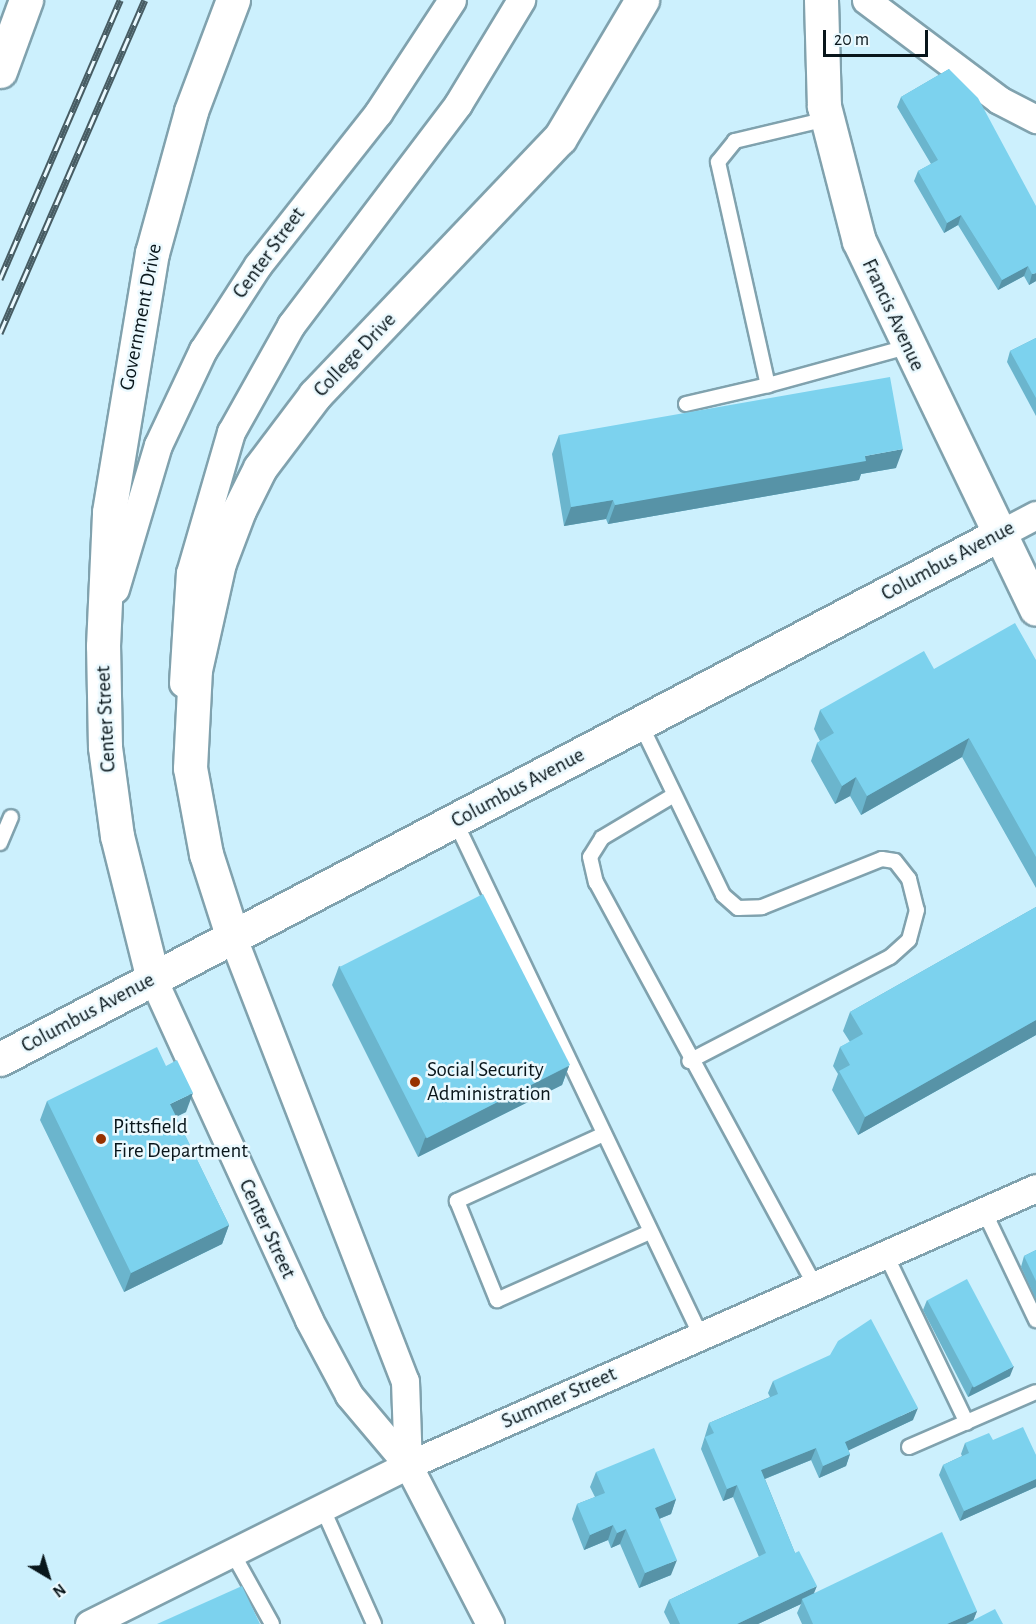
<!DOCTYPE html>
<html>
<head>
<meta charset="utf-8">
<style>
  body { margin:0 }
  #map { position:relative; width:1036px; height:1624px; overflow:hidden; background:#ccf0fd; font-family:"Alegreya Sans",sans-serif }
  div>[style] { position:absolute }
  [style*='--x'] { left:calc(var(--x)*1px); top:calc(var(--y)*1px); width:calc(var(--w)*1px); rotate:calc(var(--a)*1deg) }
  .roads { filter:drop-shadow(2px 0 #80a2ae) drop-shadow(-2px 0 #80a2ae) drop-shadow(0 2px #80a2ae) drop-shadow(0 -2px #80a2ae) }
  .service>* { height:14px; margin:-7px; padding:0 7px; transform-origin:7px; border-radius:7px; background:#fff }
  .minor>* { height:27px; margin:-13.5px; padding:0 13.5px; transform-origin:13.5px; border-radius:13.5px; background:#fff }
  .tertiary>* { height:33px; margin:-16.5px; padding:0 16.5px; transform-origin:16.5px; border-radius:16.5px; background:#fff }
  .rail>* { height:7px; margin-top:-3.5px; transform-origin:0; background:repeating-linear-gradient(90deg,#ebf9fe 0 14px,#475c63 0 28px); box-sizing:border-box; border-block:2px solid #475c63 }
  .wall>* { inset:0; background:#6bb5cd }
  .shaded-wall>* { inset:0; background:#5793a7 }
  .building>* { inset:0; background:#7cd2ee; transform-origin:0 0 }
  .dots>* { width:16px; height:16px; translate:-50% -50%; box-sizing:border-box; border:3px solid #ebf9fe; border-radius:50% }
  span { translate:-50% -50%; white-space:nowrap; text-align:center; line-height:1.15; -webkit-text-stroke:5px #ebf9fe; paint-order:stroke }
  .street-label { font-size:21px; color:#09161b }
  .poi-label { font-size:21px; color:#09161b }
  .left { translate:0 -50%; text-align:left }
  .north { position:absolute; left:18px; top:1546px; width:60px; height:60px; -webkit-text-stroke:4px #ebf9fe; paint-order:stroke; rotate:142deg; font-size:16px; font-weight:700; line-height:24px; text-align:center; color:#09161b }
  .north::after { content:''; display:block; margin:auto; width:21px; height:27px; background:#09161b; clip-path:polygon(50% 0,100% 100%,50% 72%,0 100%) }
  .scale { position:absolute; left:823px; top:30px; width:105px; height:27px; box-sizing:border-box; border:3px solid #09161b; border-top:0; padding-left:8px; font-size:18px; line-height:21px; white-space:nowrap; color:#09161b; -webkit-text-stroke:4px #ebf9fe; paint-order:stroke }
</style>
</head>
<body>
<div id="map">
  <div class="roads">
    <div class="service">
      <i style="--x:827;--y:119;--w:95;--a:166.6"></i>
      <i style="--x:735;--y:141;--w:27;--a:129"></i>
      <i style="--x:718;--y:162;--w:229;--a:77.4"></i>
      <i style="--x:768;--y:385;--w:144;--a:-15.3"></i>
      <i style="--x:686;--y:404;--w:84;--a:-13"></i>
      <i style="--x:640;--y:723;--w:191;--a:64.2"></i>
      <i style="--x:723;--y:895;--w:20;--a:41"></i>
      <i style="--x:738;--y:908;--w:24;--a:-2"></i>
      <i style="--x:762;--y:907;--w:129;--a:-21.8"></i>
      <i style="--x:882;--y:859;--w:13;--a:9"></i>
      <i style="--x:895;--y:861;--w:23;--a:52"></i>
      <i style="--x:909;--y:879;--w:32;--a:76"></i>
      <i style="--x:917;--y:910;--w:31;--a:105"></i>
      <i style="--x:909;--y:940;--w:25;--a:138"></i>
      <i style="--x:890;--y:957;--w:226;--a:152.6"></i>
      <i style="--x:674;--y:795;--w:84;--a:149.2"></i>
      <i style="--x:602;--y:838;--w:22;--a:122"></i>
      <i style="--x:590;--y:857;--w:26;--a:77"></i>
      <i style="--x:596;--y:882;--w:460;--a:61.5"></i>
      <i style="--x:455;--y:821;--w:571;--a:64.47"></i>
      <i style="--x:0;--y:843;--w:28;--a:-67"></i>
      <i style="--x:604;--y:1134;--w:162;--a:155.5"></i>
      <i style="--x:457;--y:1201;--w:107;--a:68"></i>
      <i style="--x:497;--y:1300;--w:167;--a:-24"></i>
      <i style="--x:984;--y:1211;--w:121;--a:64.5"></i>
      <i style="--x:887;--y:1257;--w:184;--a:64.3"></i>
      <i style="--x:909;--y:1447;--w:138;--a:-23.4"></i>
      <i style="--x:322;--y:1507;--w:128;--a:66"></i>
      <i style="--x:232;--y:1552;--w:82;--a:60.9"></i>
    </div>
    <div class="minor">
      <i style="--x:866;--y:0;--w:166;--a:36.9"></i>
      <i style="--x:999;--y:100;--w:42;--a:27.2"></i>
      <i style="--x:996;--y:536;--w:45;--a:-27.7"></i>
      <i style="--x:115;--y:589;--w:150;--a:-73.4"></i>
      <i style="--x:158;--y:445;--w:105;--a:-64.7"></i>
      <i style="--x:203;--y:350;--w:101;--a:-57.1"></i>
      <i style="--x:258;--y:265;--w:194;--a:-51.7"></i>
      <i style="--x:378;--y:113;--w:135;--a:-56.8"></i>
      <i style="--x:183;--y:683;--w:110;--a:-86.4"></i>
      <i style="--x:190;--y:573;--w:147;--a:-73.8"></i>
      <i style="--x:231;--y:432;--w:123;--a:-60.7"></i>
      <i style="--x:291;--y:325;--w:277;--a:-52.9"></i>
      <i style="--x:458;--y:104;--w:122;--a:-58.8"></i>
      <i style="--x:233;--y:938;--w:475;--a:68.8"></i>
      <i style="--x:405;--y:1381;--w:84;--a:88"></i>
      <i style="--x:153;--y:979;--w:375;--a:65.4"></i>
      <i style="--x:309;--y:1320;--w:85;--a:61.9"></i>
      <i style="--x:349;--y:1395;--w:92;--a:49.9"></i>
      <i style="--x:408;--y:1465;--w:179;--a:62.7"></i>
      <i style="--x:89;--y:1624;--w:356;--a:-26.5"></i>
      <i style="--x:408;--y:1465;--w:686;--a:-23.8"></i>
    </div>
    <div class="tertiary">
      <i style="--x:821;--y:0;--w:106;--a:88.4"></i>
      <i style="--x:824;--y:106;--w:139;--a:75.5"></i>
      <i style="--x:859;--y:241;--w:408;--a:64.3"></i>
      <i style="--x:0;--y:71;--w:76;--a:-69.9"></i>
      <i style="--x:233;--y:938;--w:88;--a:-107.8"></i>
      <i style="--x:206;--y:854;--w:87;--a:-100.5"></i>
      <i style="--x:190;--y:768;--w:98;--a:-87.1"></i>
      <i style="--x:195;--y:670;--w:110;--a:-77.4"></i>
      <i style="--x:219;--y:563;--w:57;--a:-69.3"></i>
      <i style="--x:239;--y:510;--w:47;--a:-63.4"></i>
      <i style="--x:260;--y:468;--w:91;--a:-53"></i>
      <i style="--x:315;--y:395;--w:355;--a:-46.4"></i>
      <i style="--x:560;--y:138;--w:161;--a:-59.3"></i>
      <i style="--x:153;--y:979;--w:147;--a:-104.1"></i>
      <i style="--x:117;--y:836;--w:90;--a:-97.7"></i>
      <i style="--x:105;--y:747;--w:101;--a:-91.1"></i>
      <i style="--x:103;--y:646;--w:134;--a:-87.4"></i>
      <i style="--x:109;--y:512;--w:263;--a:-80.6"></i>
      <i style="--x:152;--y:253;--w:147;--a:-74.6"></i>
      <i style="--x:191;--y:111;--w:119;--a:-69.3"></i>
      <i style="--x:0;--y:1059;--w:1125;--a:-27.7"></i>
    </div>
  </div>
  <div class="rail">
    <i style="--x:0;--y:279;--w:304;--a:-66.7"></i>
    <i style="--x:0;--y:333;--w:363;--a:-66.5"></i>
  </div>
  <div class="wall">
    <i style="clip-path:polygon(949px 69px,1036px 281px,1029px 285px,1024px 276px,998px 290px,958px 225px,944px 233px,914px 181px,918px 171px,931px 164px,897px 107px,901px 97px)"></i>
    <i style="clip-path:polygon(1036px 338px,1036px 416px,1007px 362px,1010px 351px)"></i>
    <i style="clip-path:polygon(559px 435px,896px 468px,861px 474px,859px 480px,608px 524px,606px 519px,564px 526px,552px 454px)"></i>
    <i style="clip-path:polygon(1036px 660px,1036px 888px,962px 757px,861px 815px,850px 796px,835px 804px,811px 761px,817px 743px,820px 741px,814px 729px,820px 710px,934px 669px)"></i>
    <i style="clip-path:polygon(1036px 907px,1036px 1035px,858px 1135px,832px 1090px,838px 1074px,833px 1066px,840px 1047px,850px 1042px,843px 1031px,850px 1012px)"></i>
    <i style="clip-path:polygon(339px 966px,569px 1066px,562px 1085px,418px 1157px,332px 985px)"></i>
    <i style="clip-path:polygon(47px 1101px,186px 1112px,176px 1117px,229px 1225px,222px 1244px,124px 1292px,40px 1120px)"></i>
    <i style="clip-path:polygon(1036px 1250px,1036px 1299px,1021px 1267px,1024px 1256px)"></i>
    <i style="clip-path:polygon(927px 1300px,1010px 1376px,968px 1397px,923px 1310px)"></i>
    <i style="clip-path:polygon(773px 1381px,913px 1420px,848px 1450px,850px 1454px,846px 1466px,819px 1478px,811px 1460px,765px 1479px,795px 1553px,814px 1593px,977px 1611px,973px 1620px,1003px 1624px,802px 1624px,797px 1613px,801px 1604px,758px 1624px,670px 1624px,664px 1612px,669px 1600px,759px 1557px,733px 1497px,723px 1501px,701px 1449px,709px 1423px,770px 1397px,768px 1393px)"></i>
    <i style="clip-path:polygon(993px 1440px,1036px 1455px,1036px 1487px,960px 1521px,939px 1475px,943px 1465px,962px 1456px,961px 1454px,965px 1443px)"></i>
    <i style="clip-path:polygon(596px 1472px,676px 1499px,671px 1514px,659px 1519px,671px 1575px,639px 1588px,620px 1544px,611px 1548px,608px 1540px,584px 1550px,572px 1519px,577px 1504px,595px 1497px,590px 1487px)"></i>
  </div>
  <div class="shaded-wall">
    <i style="clip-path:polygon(961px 215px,958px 225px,944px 233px,947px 223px)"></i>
    <i style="clip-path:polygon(1028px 266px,1024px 276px,998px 290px,1002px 280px)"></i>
    <i style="clip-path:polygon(1036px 273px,1036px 281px,1029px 285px,1032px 274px)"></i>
    <i style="clip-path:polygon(903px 449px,896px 468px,861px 474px,859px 480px,608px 524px,615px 505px,865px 456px)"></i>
    <i style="clip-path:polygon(613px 500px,606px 519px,564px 526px,571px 507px)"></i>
    <i style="clip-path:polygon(969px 738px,962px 757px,861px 815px,867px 796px)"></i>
    <i style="clip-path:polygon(856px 777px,850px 796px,835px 804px,842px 786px)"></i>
    <i style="clip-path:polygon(1036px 1020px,1036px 1035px,858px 1135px,865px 1117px)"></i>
    <i style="clip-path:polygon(569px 1066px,562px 1085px,418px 1157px,425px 1138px)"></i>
    <i style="clip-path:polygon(193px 1093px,186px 1112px,163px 1123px,170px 1104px)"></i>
    <i style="clip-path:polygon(229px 1225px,222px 1244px,124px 1292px,131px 1273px)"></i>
    <i style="clip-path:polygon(1014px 1366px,1010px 1376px,968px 1397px,972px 1387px)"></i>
    <i style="clip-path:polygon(918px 1408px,913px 1420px,841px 1454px,845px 1442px)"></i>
    <i style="clip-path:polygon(816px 1448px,811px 1460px,757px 1482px,761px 1470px)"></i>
    <i style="clip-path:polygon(850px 1454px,846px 1466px,819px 1478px,823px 1466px)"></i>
    <i style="clip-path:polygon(1036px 1479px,1036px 1487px,960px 1521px,964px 1511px)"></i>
    <i style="clip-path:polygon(737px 1485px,733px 1497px,723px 1501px,727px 1489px)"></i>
    <i style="clip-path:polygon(676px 1499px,671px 1514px,649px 1523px,655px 1508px)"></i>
    <i style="clip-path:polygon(613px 1525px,608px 1540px,584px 1550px,590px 1535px)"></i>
    <i style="clip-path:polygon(626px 1529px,620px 1544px,611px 1548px,617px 1533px)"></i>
    <i style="clip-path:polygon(677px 1560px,671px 1575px,639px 1588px,645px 1573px)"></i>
    <i style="clip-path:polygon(817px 1586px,812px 1598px,802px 1599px,801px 1604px,758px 1624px,737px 1624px)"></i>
    <i style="clip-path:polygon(977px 1611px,972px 1624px,947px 1624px)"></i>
  </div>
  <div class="building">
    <i style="clip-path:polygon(949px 69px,978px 98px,1036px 206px,1036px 273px,1032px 274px,1028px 266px,1002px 280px,961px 215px,947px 223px,918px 171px,938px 160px,901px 97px)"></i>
    <i style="clip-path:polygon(1036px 338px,1036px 398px,1010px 351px)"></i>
    <i style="clip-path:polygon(890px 377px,903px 449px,865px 456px,866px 461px,615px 505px,613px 500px,571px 507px,559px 435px)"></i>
    <i style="clip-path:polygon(1015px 623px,1036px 660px,1036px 857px,969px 738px,867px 796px,856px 777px,842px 786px,817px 743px,834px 733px,820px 710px,924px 651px,934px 669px)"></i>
    <i style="left:483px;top:894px;width:192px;height:161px;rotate:63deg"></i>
    <i style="clip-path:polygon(1036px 907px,1036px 1020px,865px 1117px,839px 1071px,850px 1065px,840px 1047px,863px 1034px,850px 1012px)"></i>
    <i style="clip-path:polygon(157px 1047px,166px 1066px,177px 1060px,193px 1093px,170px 1104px,229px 1225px,131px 1273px,47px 1101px)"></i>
    <i style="clip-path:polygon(1036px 1250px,1036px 1281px,1024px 1256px)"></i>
    <i style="left:967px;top:1279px;width:99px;height:45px;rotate:62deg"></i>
    <i style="clip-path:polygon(871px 1319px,918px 1408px,845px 1442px,850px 1454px,823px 1466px,816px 1448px,761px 1470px,795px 1553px,799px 1551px,817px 1586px,737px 1624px,680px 1624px,669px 1600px,766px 1553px,737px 1485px,727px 1489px,705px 1437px,714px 1433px,709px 1423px,778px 1394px,773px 1381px,830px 1355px,838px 1341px)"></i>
    <i style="clip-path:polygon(1023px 1427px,1036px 1455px,1036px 1479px,964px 1511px,943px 1465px,969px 1453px,965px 1443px,989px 1433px,993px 1440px)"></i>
    <i style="clip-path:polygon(654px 1448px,676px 1499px,655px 1508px,677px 1560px,645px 1573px,626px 1529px,617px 1533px,613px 1525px,590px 1535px,577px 1504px,605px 1493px,596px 1472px)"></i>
    <i style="clip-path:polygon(942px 1532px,977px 1611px,947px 1624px,813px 1624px,802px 1599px)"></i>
    <i style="clip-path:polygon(242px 1586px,260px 1624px,157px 1624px)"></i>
    <i style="clip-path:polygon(995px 1609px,1003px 1624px,966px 1624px)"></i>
  </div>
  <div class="dots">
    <i style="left:415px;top:1082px;background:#973200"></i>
    <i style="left:101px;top:1139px;background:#973200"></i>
  </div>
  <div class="street-label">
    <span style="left:269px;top:253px;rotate:-54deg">Center Street</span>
    <span style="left:893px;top:315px;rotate:65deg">Francis Avenue</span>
    <span style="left:141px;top:317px;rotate:-79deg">Government Drive</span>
    <span style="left:355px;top:355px;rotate:-46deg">College Drive</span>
    <span style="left:948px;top:561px;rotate:-28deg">Columbus Avenue</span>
    <span style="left:106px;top:719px;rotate:-93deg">Center Street</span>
    <span style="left:518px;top:788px;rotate:-28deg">Columbus Avenue</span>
    <span style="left:88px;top:1013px;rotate:-28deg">Columbus Avenue</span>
    <span style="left:267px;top:1229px;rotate:65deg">Center Street</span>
    <span style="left:559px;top:1398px;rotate:-24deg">Summer Street</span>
  </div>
  <div class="poi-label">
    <span class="left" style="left:427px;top:1082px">Social Security<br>Administration</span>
    <span class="left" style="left:113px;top:1139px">Pittsfield<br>Fire Department</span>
  </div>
  <div class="north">N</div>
  <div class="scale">20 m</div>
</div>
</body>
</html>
